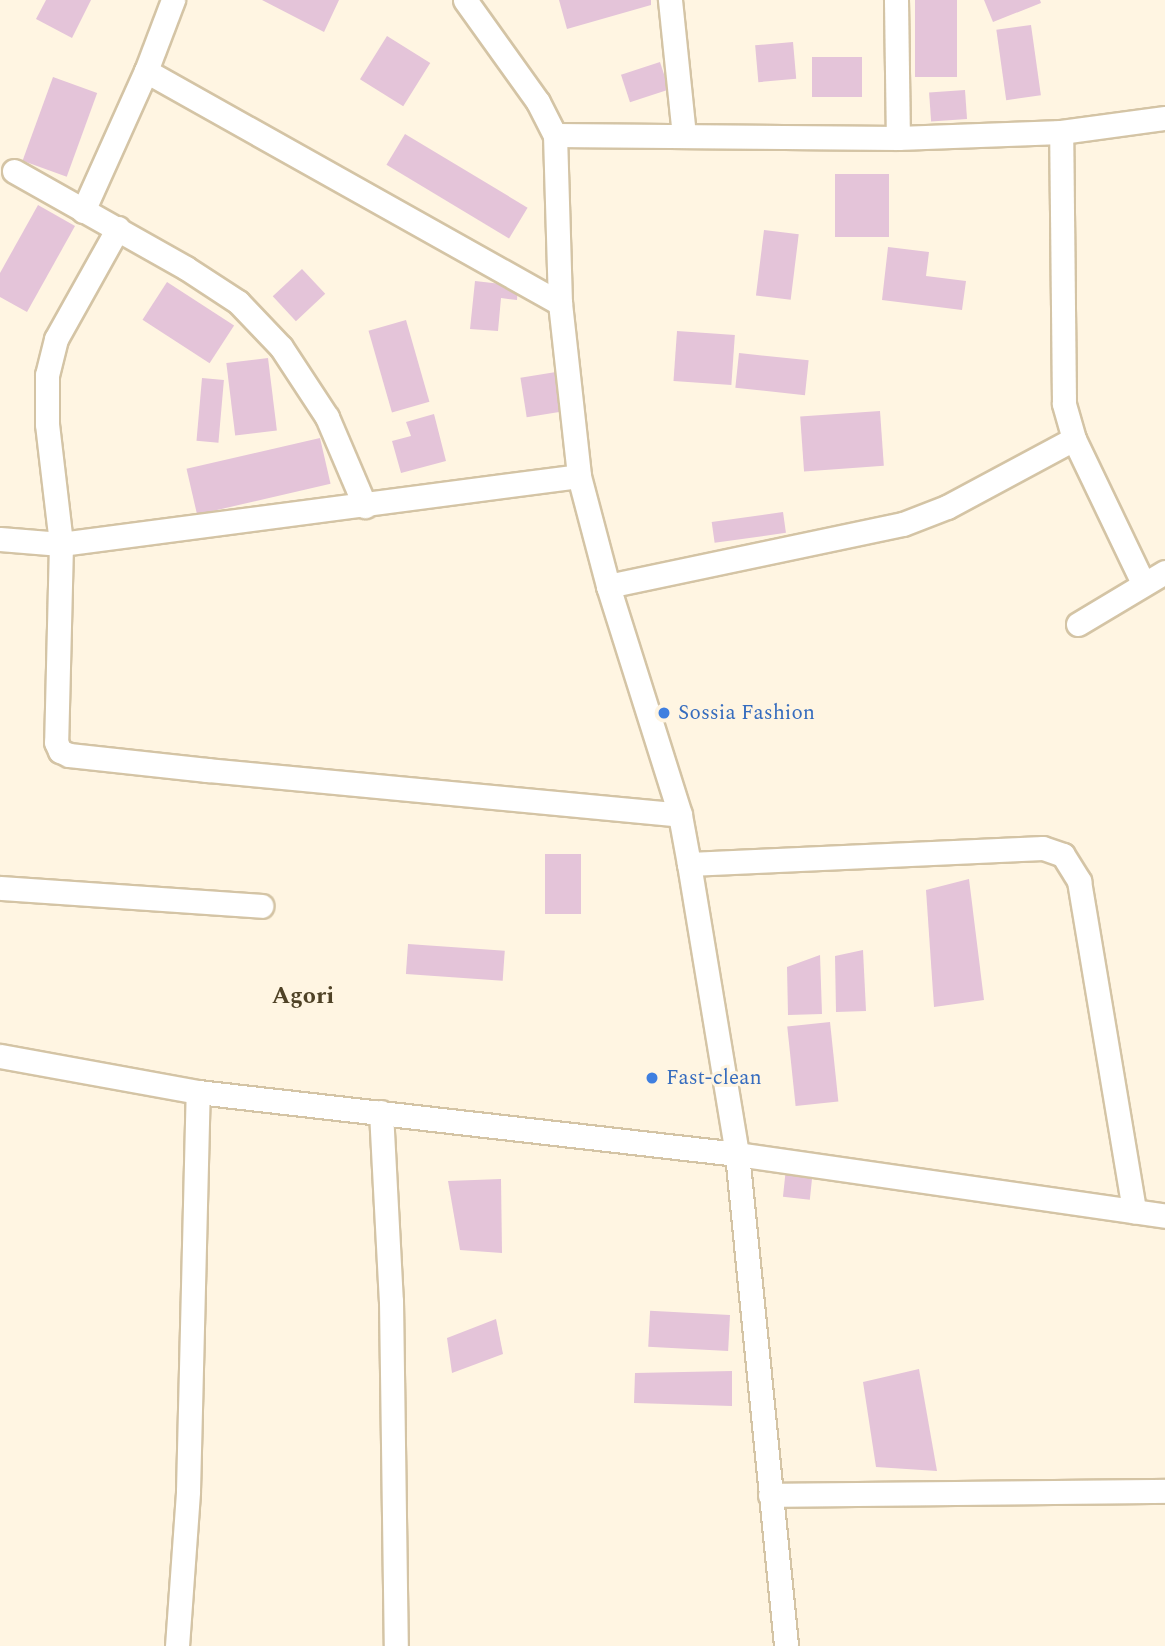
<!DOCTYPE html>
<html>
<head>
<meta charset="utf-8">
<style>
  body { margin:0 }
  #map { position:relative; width:1165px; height:1646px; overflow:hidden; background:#fff5e2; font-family:Spectral,serif }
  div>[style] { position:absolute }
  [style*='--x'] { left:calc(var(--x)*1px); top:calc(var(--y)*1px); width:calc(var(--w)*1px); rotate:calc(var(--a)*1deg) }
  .building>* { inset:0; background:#e4c4d9; transform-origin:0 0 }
  .roads { filter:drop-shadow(2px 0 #d4c4a5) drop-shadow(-2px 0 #d4c4a5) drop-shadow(0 2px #d4c4a5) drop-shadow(0 -2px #d4c4a5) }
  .minor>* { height:23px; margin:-11.5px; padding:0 11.5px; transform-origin:11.5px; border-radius:11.5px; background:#fff }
  .dots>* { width:19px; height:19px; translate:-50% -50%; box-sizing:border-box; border:4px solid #fff5e2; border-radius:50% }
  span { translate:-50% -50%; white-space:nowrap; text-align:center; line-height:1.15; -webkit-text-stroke:6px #fff5e2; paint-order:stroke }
  .shop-label { font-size:21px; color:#366cbe }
  .left { translate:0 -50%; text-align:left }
  .quarter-label { font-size:24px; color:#4f4226; font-weight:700 }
</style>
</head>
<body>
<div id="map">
  <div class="building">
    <i style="clip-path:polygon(46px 0,91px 0,72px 38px,36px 19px)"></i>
    <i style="clip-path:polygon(262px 0,339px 0,324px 32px)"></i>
    <i style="clip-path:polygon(559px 0,651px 0,651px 5px,567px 29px)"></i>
    <i style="left:915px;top:0;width:42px;height:77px"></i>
    <i style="clip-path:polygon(984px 0,1040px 0,1041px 3px,993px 22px)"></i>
    <i style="left:1031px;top:25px;width:71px;height:35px;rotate:82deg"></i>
    <i style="left:387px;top:36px;width:51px;height:51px;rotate:32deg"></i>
    <i style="left:793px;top:42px;width:37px;height:38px;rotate:85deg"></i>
    <i style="left:812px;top:57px;width:50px;height:40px"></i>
    <i style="left:660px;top:62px;width:29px;height:41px;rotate:72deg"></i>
    <i style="left:53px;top:77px;width:47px;height:89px;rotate:20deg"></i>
    <i style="left:965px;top:90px;width:29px;height:36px;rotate:86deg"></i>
    <i style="left:405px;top:134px;width:143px;height:36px;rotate:31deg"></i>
    <i style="left:835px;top:174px;width:54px;height:63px"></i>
    <i style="clip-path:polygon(38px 205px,75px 226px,27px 312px,0 297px,0 273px)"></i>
    <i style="left:764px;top:230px;width:35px;height:66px;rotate:7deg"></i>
    <i style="clip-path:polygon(888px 247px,929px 252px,926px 276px,966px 281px,962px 310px,882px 300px)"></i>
    <i style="left:302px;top:269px;width:34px;height:40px;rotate:47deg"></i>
    <i style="clip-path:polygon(475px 281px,518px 286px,517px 300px,501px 298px,498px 331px,470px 329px)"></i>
    <i style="left:167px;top:282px;width:80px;height:45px;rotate:33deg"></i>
    <i style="left:406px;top:320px;width:85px;height:39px;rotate:74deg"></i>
    <i style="left:677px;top:331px;width:58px;height:50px;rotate:4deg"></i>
    <i style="left:739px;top:353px;width:70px;height:35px;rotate:6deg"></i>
    <i style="left:268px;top:358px;width:73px;height:42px;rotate:83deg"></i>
    <i style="left:556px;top:372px;width:40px;height:36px;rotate:81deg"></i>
    <i style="left:202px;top:378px;width:22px;height:63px;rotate:5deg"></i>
    <i style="left:880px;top:411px;width:55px;height:80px;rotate:86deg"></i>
    <i style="clip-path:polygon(434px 414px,446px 461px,401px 473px,392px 441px,411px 436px,406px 422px)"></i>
    <i style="left:320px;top:438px;width:47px;height:137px;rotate:77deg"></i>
    <i style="left:783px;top:512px;width:21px;height:72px;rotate:82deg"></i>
    <i style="left:545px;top:854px;width:36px;height:60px"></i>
    <i style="clip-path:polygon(969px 879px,984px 1000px,934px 1007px,926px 890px)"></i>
    <i style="left:408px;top:944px;width:97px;height:30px;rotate:4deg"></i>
    <i style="clip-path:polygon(863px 950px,866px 1011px,836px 1012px,835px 956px)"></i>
    <i style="clip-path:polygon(820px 955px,822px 1014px,788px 1015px,787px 967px)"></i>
    <i style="left:830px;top:1022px;width:80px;height:43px;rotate:84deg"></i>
    <i style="left:786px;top:1168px;width:27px;height:29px;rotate:6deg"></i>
    <i style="clip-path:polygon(501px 1179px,502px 1253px,460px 1250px,448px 1181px)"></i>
    <i style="left:730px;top:1315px;width:36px;height:80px;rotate:93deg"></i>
    <i style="clip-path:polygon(496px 1319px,503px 1354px,452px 1373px,447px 1338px)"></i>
    <i style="clip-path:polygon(919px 1369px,937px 1471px,876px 1467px,863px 1382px)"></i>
    <i style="clip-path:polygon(732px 1371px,732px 1406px,634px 1403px,635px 1373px)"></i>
  </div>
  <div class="roads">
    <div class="minor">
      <i style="--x:465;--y:0;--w:125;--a:54.4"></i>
      <i style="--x:538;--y:102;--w:37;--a:63"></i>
      <i style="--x:555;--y:135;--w:168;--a:88.3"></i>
      <i style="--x:560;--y:303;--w:174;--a:83.7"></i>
      <i style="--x:579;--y:476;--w:114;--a:75.2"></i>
      <i style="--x:608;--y:586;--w:240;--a:72.5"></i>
      <i style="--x:680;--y:815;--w:50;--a:79.6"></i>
      <i style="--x:689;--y:864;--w:294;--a:80.6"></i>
      <i style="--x:737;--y:1154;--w:494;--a:84.3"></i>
      <i style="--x:670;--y:0;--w:136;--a:84.1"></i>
      <i style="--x:896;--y:0;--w:138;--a:89.2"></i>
      <i style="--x:146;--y:71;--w:475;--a:29.3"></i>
      <i style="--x:555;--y:135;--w:343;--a:0.5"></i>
      <i style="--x:898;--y:138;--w:163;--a:-2.1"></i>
      <i style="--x:1061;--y:132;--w:105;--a:-7.7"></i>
      <i style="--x:14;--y:171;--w:197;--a:29.4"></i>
      <i style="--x:186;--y:268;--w:62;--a:33.2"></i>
      <i style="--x:238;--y:302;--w:62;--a:46.3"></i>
      <i style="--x:281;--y:347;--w:84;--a:56.7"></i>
      <i style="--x:327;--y:417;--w:97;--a:66.9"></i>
      <i style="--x:83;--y:211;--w:154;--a:-65.8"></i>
      <i style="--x:146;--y:71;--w:76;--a:-69.2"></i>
      <i style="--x:118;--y:228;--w:127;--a:119.2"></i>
      <i style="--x:56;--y:339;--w:37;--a:104"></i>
      <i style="--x:47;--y:375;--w:49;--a:90"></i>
      <i style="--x:47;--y:424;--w:121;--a:83.3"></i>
      <i style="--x:61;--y:544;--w:198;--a:91.4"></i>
      <i style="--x:56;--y:742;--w:10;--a:66"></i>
      <i style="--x:60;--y:751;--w:10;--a:24"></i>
      <i style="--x:69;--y:755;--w:139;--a:6.2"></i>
      <i style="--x:207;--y:770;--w:475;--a:5.4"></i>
      <i style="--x:1074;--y:439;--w:160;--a:64.4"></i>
      <i style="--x:0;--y:539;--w:61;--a:4.7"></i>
      <i style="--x:61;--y:544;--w:522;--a:-7.48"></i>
      <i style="--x:608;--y:586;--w:301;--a:-11.9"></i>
      <i style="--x:903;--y:524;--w:47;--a:-21.1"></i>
      <i style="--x:947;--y:507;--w:144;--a:-28.2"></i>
      <i style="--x:1074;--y:439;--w:37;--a:-106"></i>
      <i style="--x:1064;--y:403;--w:271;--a:-90.6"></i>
      <i style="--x:1078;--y:624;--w:101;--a:-30.9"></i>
      <i style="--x:689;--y:864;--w:354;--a:-2.6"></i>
      <i style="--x:1043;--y:848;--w:21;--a:19"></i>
      <i style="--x:1063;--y:855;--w:31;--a:58"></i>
      <i style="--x:1079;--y:881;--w:335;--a:80.5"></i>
      <i style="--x:0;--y:888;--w:262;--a:3.9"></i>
      <i style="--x:0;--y:1056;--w:201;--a:10.3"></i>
      <i style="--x:198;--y:1092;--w:543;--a:6.56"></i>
      <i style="--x:737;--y:1154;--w:432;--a:8.2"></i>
      <i style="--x:381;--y:1112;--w:189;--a:87"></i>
      <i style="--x:391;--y:1301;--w:345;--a:89.2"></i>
      <i style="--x:770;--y:1495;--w:395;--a:-0.6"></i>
      <i style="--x:177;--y:1646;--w:155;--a:-85.9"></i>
      <i style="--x:188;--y:1491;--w:399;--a:-88.6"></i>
    </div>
  </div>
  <div class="dots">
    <i style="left:664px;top:713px;background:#3f7fe0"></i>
    <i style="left:652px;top:1078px;background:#3f7fe0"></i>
  </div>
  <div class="shop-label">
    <span class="left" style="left:678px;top:713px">Sossia Fashion</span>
    <span class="left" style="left:666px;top:1078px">Fast-clean</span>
  </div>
  <div class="quarter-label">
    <span style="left:303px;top:997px">Agori</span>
  </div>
</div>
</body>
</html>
